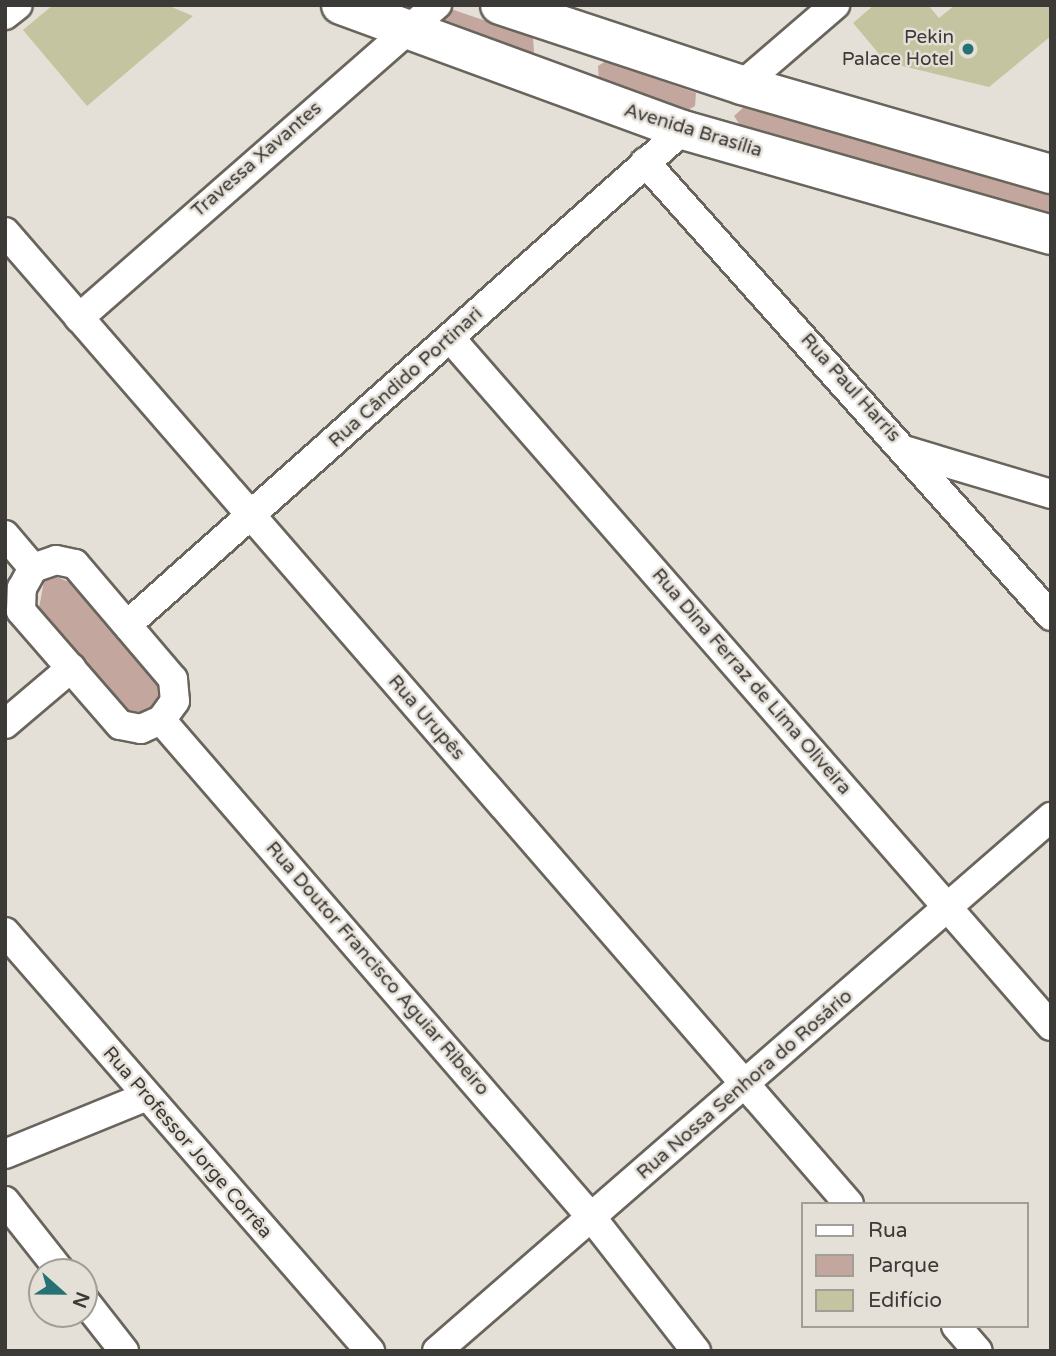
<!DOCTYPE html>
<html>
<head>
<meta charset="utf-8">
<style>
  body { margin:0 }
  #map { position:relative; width:1056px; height:1356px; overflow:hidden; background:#e4dfd7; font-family:"Varela Round",sans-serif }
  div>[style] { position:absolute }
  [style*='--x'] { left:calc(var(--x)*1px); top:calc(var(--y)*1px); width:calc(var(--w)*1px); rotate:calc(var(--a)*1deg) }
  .green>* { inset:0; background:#c3a69d }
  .building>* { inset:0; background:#c5c4a0 }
  .roads { filter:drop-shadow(2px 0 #69655d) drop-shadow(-2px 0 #69655d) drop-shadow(0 2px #69655d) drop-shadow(0 -2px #69655d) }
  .minor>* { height:28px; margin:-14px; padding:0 14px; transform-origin:14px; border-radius:14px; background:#fff }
  .secondary>* { height:38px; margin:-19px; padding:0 19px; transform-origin:19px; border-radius:19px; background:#fff }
  .dots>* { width:19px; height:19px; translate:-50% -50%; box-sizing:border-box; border:4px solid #e4dfd7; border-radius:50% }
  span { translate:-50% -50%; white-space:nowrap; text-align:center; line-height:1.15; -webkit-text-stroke:5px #e4dfd7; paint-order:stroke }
  .poi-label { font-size:19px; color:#3c3a37 }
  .right { translate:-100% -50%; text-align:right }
  .street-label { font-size:19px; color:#3c3a37 }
  .frame { position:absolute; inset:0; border:7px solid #3c3a37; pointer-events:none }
  .legend { position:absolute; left:801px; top:1202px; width:228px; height:126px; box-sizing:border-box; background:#e4dfd7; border:2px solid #a19d97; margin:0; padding:9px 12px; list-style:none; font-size:21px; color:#3c3a37 }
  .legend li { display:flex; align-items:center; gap:14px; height:35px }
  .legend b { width:35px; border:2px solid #a19d97 }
  .north { position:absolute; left:28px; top:1258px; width:70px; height:70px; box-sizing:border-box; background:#e4dfd7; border:2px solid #a19d97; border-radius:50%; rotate:111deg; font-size:19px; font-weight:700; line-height:28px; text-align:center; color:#3c3a37 }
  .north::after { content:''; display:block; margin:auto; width:24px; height:32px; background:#267173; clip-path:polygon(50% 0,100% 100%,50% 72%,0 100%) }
</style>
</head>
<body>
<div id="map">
  <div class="green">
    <i style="clip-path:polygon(451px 9px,533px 37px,534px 52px,527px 56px,445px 27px,444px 13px)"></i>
    <i style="clip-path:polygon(606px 61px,696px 93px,695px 106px,688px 110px,599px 80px,598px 66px)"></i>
    <i style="clip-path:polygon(745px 106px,1051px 193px,1051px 214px,740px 125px,734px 116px)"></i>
    <i style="clip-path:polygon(57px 577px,69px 582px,158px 685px,158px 696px,150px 708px,140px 713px,127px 711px,39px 608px,44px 581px)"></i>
  </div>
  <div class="building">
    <i style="clip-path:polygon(53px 5px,167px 5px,193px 16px,87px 106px,23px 30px)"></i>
    <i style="clip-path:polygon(874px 5px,928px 5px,939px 18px,955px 5px,1051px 5px,1051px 36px,989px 87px,886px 62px,853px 23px)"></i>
  </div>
  <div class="roads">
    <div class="minor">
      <i style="--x:5;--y:15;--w:16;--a:-38"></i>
      <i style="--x:742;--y:85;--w:123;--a:-40.7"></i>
      <i style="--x:645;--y:162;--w:609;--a:48.19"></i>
      <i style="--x:5;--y:232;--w:1287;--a:49.03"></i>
      <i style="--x:79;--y:318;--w:476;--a:-41.2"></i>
      <i style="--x:451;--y:339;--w:912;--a:48.87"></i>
      <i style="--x:907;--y:451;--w:150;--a:16.6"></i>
      <i style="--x:5;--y:535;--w:43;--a:49.7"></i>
      <i style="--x:56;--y:560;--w:19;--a:12"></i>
      <i style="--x:75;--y:564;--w:151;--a:49.6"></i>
      <i style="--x:173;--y:679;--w:22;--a:85"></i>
      <i style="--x:175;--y:701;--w:24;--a:126"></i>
      <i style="--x:161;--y:720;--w:22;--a:156"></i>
      <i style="--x:141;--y:729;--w:21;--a:-169"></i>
      <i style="--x:120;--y:725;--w:151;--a:-131"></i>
      <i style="--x:21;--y:611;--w:23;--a:-88"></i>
      <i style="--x:22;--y:588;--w:23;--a:-61"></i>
      <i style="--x:33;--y:568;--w:24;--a:-19"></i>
      <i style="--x:127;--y:625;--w:744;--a:-41.68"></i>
      <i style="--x:161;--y:720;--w:659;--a:49.13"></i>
      <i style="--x:592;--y:1218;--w:169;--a:52"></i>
      <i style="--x:5;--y:724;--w:87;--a:-40.3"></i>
      <i style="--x:5;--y:932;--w:556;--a:48.94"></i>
      <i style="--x:5;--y:1154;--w:151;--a:-22.2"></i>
      <i style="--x:5;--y:1201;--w:90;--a:51.7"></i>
      <i style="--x:84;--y:1300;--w:65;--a:51.9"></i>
      <i style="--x:956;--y:1326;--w:33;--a:49"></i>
      <i style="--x:437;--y:1351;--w:814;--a:-41.01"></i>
    </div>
    <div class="secondary">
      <i style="--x:341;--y:5;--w:364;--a:20.1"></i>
      <i style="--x:683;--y:130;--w:383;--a:15.9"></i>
      <i style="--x:500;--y:5;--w:255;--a:18.3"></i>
      <i style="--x:742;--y:85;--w:322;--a:16.1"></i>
    </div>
  </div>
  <div class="dots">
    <i style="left:968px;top:49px;background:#267173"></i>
  </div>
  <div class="poi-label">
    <span class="right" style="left:954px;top:49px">Pekin<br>Palace Hotel</span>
  </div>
  <div class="street-label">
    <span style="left:693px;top:131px;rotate:17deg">Avenida Brasília</span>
    <span style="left:257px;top:160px;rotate:-41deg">Travessa Xavantes</span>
    <span style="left:406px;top:378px;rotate:-42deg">Rua Cândido Portinari</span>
    <span style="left:850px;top:388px;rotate:48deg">Rua Paul Harris</span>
    <span style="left:751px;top:682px;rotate:49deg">Rua Dina Ferraz de Lima Oliveira</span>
    <span style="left:426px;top:718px;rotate:49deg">Rua Urupês</span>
    <span style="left:377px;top:969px;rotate:49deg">Rua Doutor Francisco Aguiar Ribeiro</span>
    <span style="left:745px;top:1085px;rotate:-41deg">Rua Nossa Senhora do Rosário</span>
    <span style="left:187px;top:1143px;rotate:49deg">Rua Professor Jorge Corrêa</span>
  </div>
  <div class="frame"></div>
  <ul class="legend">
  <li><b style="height:9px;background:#fff"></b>Rua</li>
  <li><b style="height:19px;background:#c3a69d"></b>Parque</li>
  <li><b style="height:19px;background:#c5c4a0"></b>Edifício</li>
  </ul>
  <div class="north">N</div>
</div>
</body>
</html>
